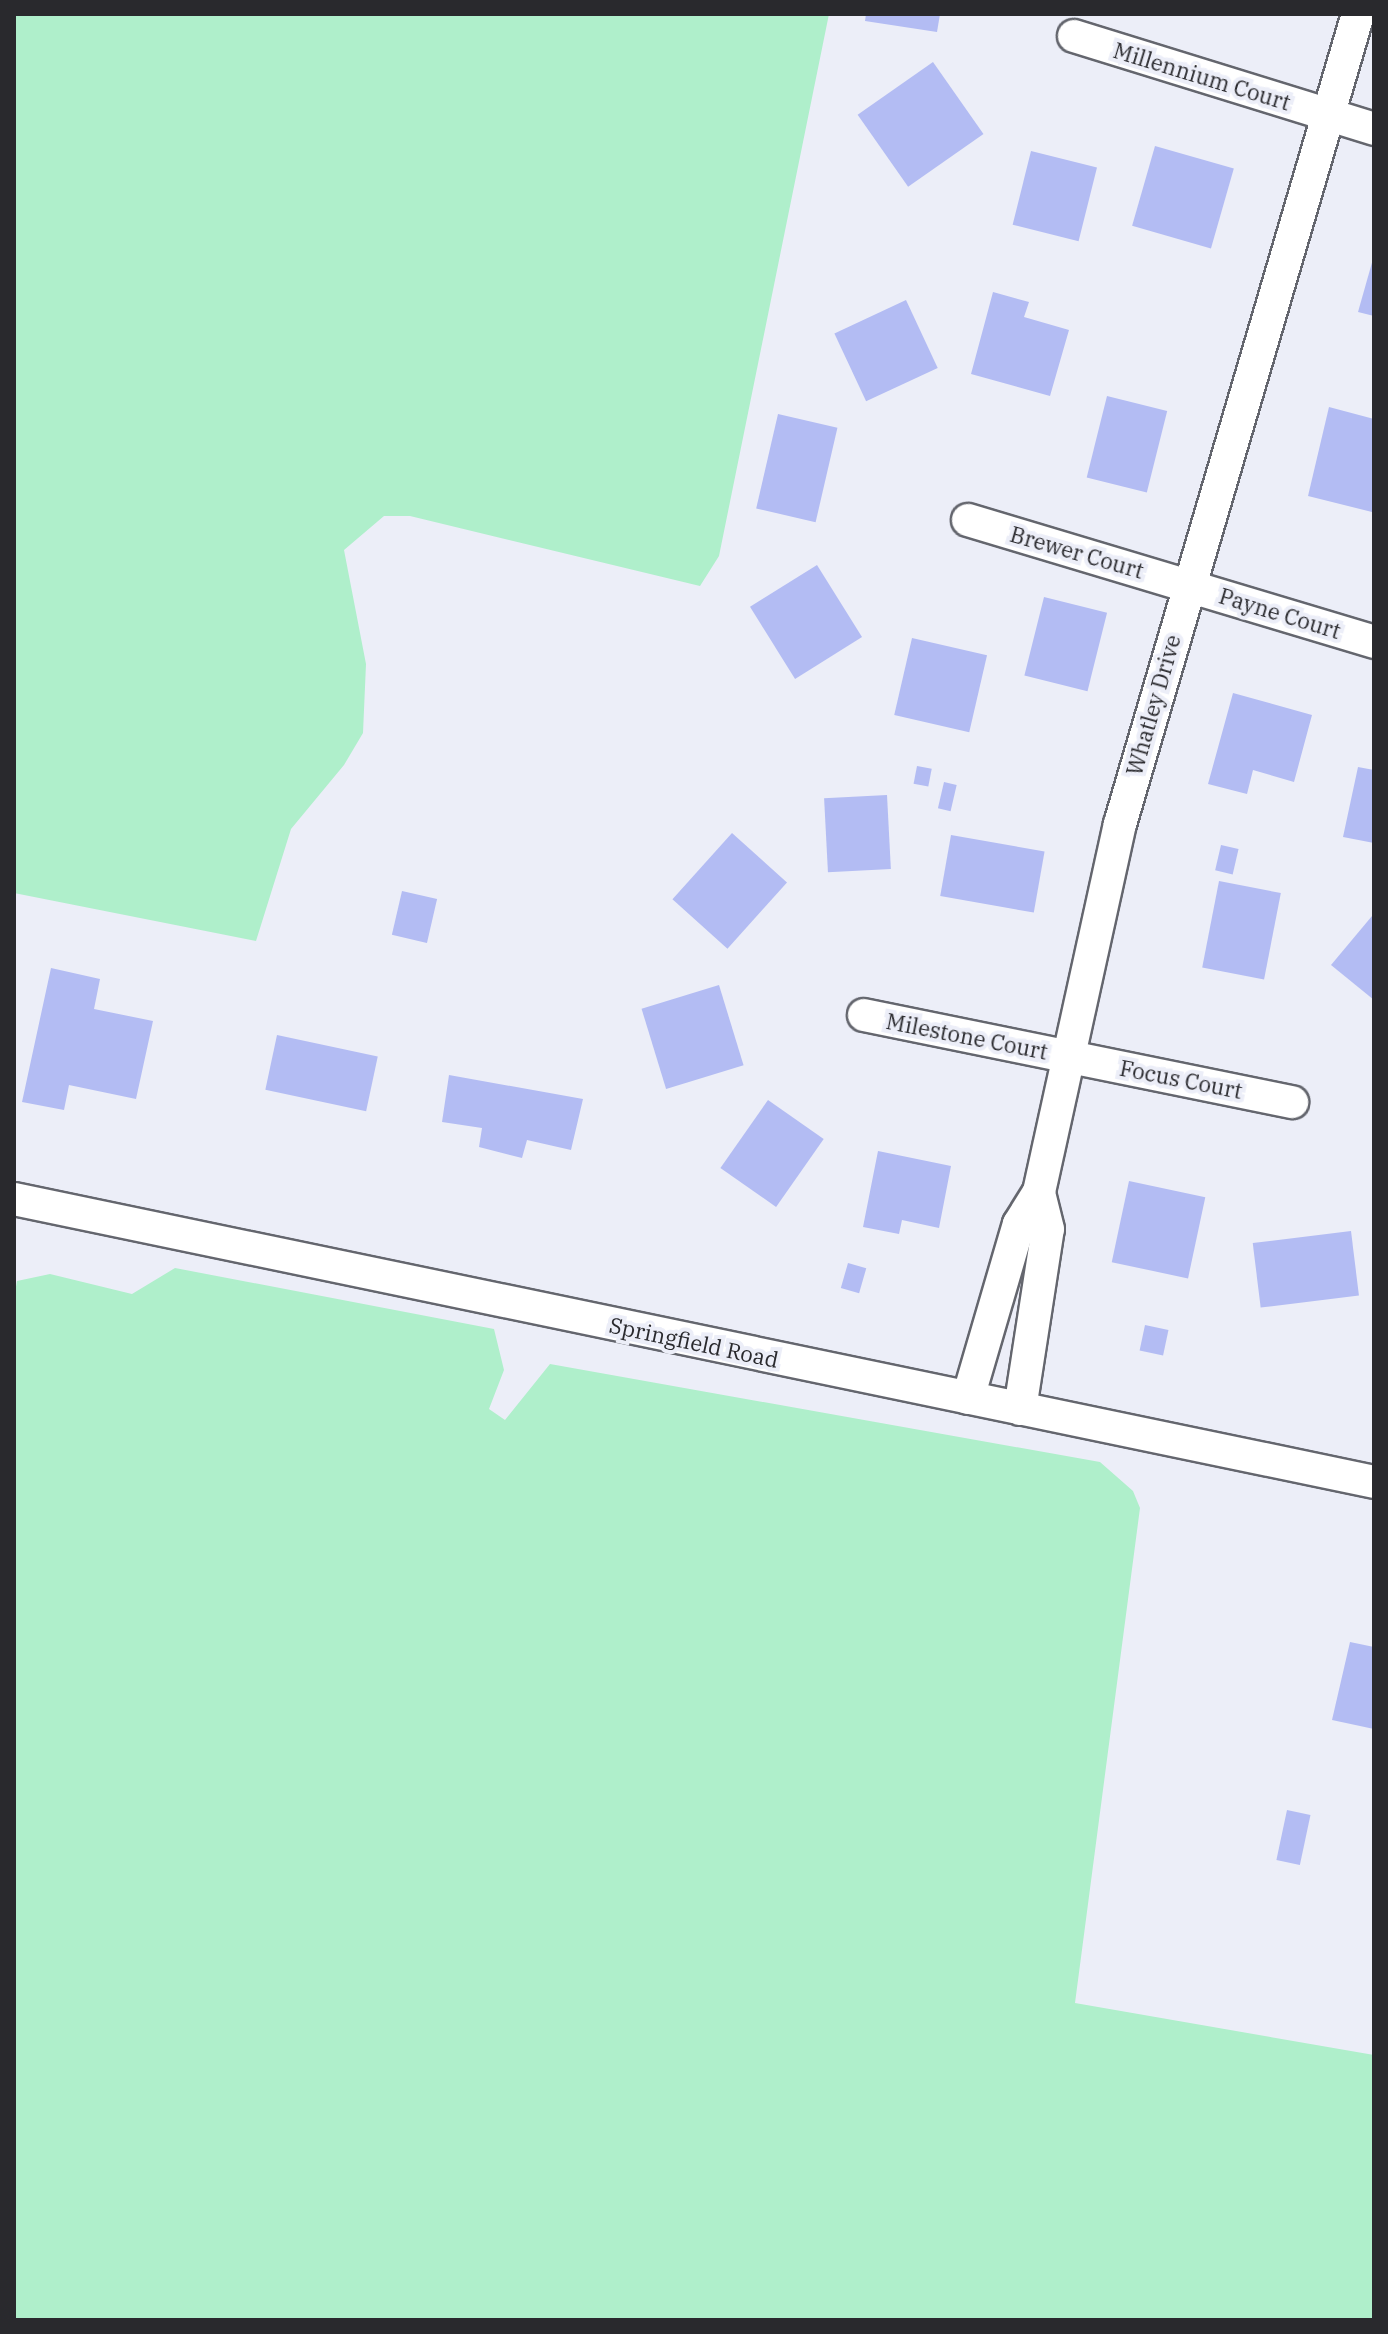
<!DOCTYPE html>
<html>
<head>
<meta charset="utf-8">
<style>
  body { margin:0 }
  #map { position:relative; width:1388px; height:2334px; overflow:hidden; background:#eceef8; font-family:"IBM Plex Serif",serif }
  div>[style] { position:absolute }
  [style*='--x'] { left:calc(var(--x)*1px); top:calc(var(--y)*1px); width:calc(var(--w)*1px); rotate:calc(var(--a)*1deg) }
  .green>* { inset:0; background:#afefcb }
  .building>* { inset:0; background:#b3bcf3; transform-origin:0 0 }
  .roads { filter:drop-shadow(2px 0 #64666e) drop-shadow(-2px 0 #64666e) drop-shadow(0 2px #64666e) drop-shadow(0 -2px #64666e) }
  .minor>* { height:32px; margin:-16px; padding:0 16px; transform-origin:16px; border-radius:16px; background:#fff }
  span { translate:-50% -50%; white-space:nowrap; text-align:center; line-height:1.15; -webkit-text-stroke:8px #eceef8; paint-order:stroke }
  .street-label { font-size:22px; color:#29292d }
  .frame { position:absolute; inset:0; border:16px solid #29292d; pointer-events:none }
</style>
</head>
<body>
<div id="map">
  <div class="green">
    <i style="clip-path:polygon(14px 14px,829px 14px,719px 556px,700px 586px,410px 516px,384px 516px,344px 550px,366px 664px,363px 733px,344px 765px,291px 829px,256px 941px,14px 893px)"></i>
    <i style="clip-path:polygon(175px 1268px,494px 1329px,504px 1370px,489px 1409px,505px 1420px,550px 1364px,1100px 1462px,1133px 1491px,1140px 1508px,1075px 2003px,1374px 2055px,1374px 2320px,14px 2320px,14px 1298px,17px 1281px,50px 1274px,132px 1294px)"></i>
  </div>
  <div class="building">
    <i style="clip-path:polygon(866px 14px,940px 14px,937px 32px,865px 21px)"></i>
    <i style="left:933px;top:62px;width:88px;height:92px;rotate:55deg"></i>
    <i style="left:1155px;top:146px;width:82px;height:83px;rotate:16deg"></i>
    <i style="left:1031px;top:151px;width:68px;height:76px;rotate:14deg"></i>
    <i style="clip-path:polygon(1373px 259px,1374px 259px,1374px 316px,1358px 312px)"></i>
    <i style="clip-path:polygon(993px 292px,1029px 302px,1024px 317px,1069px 330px,1050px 396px,971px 374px)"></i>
    <i style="left:906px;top:300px;width:75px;height:79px;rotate:65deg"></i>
    <i style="left:1107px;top:396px;width:62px;height:84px;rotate:14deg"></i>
    <i style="clip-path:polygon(1329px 407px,1374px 419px,1372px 512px,1308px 496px)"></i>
    <i style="left:778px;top:414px;width:61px;height:97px;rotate:13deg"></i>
    <i style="left:817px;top:565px;width:85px;height:79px;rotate:58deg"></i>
    <i style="left:1044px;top:597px;width:65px;height:81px;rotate:14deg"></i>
    <i style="left:912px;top:638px;width:77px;height:79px;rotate:13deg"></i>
    <i style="clip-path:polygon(1233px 693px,1312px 715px,1294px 782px,1253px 770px,1247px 794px,1208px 784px)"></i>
    <i style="left:917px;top:766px;width:15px;height:18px;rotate:11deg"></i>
    <i style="clip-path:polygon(1358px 767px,1374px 770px,1374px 843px,1343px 837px)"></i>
    <i style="left:944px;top:782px;width:13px;height:27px;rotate:13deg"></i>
    <i style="left:887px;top:795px;width:74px;height:63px;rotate:87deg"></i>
    <i style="left:732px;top:833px;width:74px;height:89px;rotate:42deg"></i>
    <i style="left:951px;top:835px;width:95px;height:62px;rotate:10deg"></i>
    <i style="left:1221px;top:845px;width:18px;height:26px;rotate:13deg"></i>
    <i style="left:1219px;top:881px;width:63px;height:88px;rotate:11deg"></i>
    <i style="left:402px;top:891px;width:36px;height:45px;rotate:13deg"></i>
    <i style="clip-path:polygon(1372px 916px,1374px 918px,1374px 1000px,1331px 965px)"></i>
    <i style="clip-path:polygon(51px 968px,100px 979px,94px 1009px,153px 1021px,136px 1099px,69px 1085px,64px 1110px,22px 1102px)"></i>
    <i style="left:719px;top:985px;width:84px;height:81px;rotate:73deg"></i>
    <i style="left:277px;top:1035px;width:103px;height:56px;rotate:12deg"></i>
    <i style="clip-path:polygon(449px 1075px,583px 1099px,571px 1150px,527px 1140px,522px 1158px,479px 1147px,482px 1128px,442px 1122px)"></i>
    <i style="left:768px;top:1100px;width:68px;height:83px;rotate:35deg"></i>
    <i style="clip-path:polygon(878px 1151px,951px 1166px,939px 1228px,902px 1220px,899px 1234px,863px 1227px)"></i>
    <i style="left:1129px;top:1181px;width:78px;height:83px;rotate:12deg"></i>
    <i style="left:1351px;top:1231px;width:65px;height:99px;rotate:83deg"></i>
    <i style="left:848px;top:1263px;width:19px;height:26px;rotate:16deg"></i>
    <i style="left:1145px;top:1325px;width:24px;height:26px;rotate:12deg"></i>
    <i style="clip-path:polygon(1350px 1642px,1374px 1647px,1374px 1729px,1332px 1720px)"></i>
    <i style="left:1287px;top:1810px;width:24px;height:51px;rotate:12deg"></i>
  </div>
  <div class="roads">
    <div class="minor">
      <i style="--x:1074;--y:36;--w:314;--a:17.2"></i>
      <i style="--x:968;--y:520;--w:424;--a:16.7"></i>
      <i style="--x:864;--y:1015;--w:437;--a:11.5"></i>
      <i style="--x:14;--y:1199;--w:1389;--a:11.75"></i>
      <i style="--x:968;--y:1398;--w:181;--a:-73.7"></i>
      <i style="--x:1019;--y:1224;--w:38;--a:-58"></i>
      <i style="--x:1020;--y:1409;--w:182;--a:-81.2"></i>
      <i style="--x:1048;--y:1229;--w:38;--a:-104"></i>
      <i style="--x:1039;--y:1192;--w:377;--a:-77.6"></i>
      <i style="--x:1120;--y:824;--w:844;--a:-73.63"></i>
    </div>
  </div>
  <div class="street-label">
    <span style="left:1202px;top:76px;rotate:17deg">Millennium Court</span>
    <span style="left:1077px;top:552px;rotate:16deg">Brewer Court</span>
    <span style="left:1280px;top:613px;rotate:17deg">Payne Court</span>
    <span style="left:1153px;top:705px;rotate:-74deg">Whatley Drive</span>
    <span style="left:967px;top:1036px;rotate:11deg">Milestone Court</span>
    <span style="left:1181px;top:1079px;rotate:11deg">Focus Court</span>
    <span style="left:694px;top:1342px;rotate:12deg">Springfield Road</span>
  </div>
  <div class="frame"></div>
</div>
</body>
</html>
